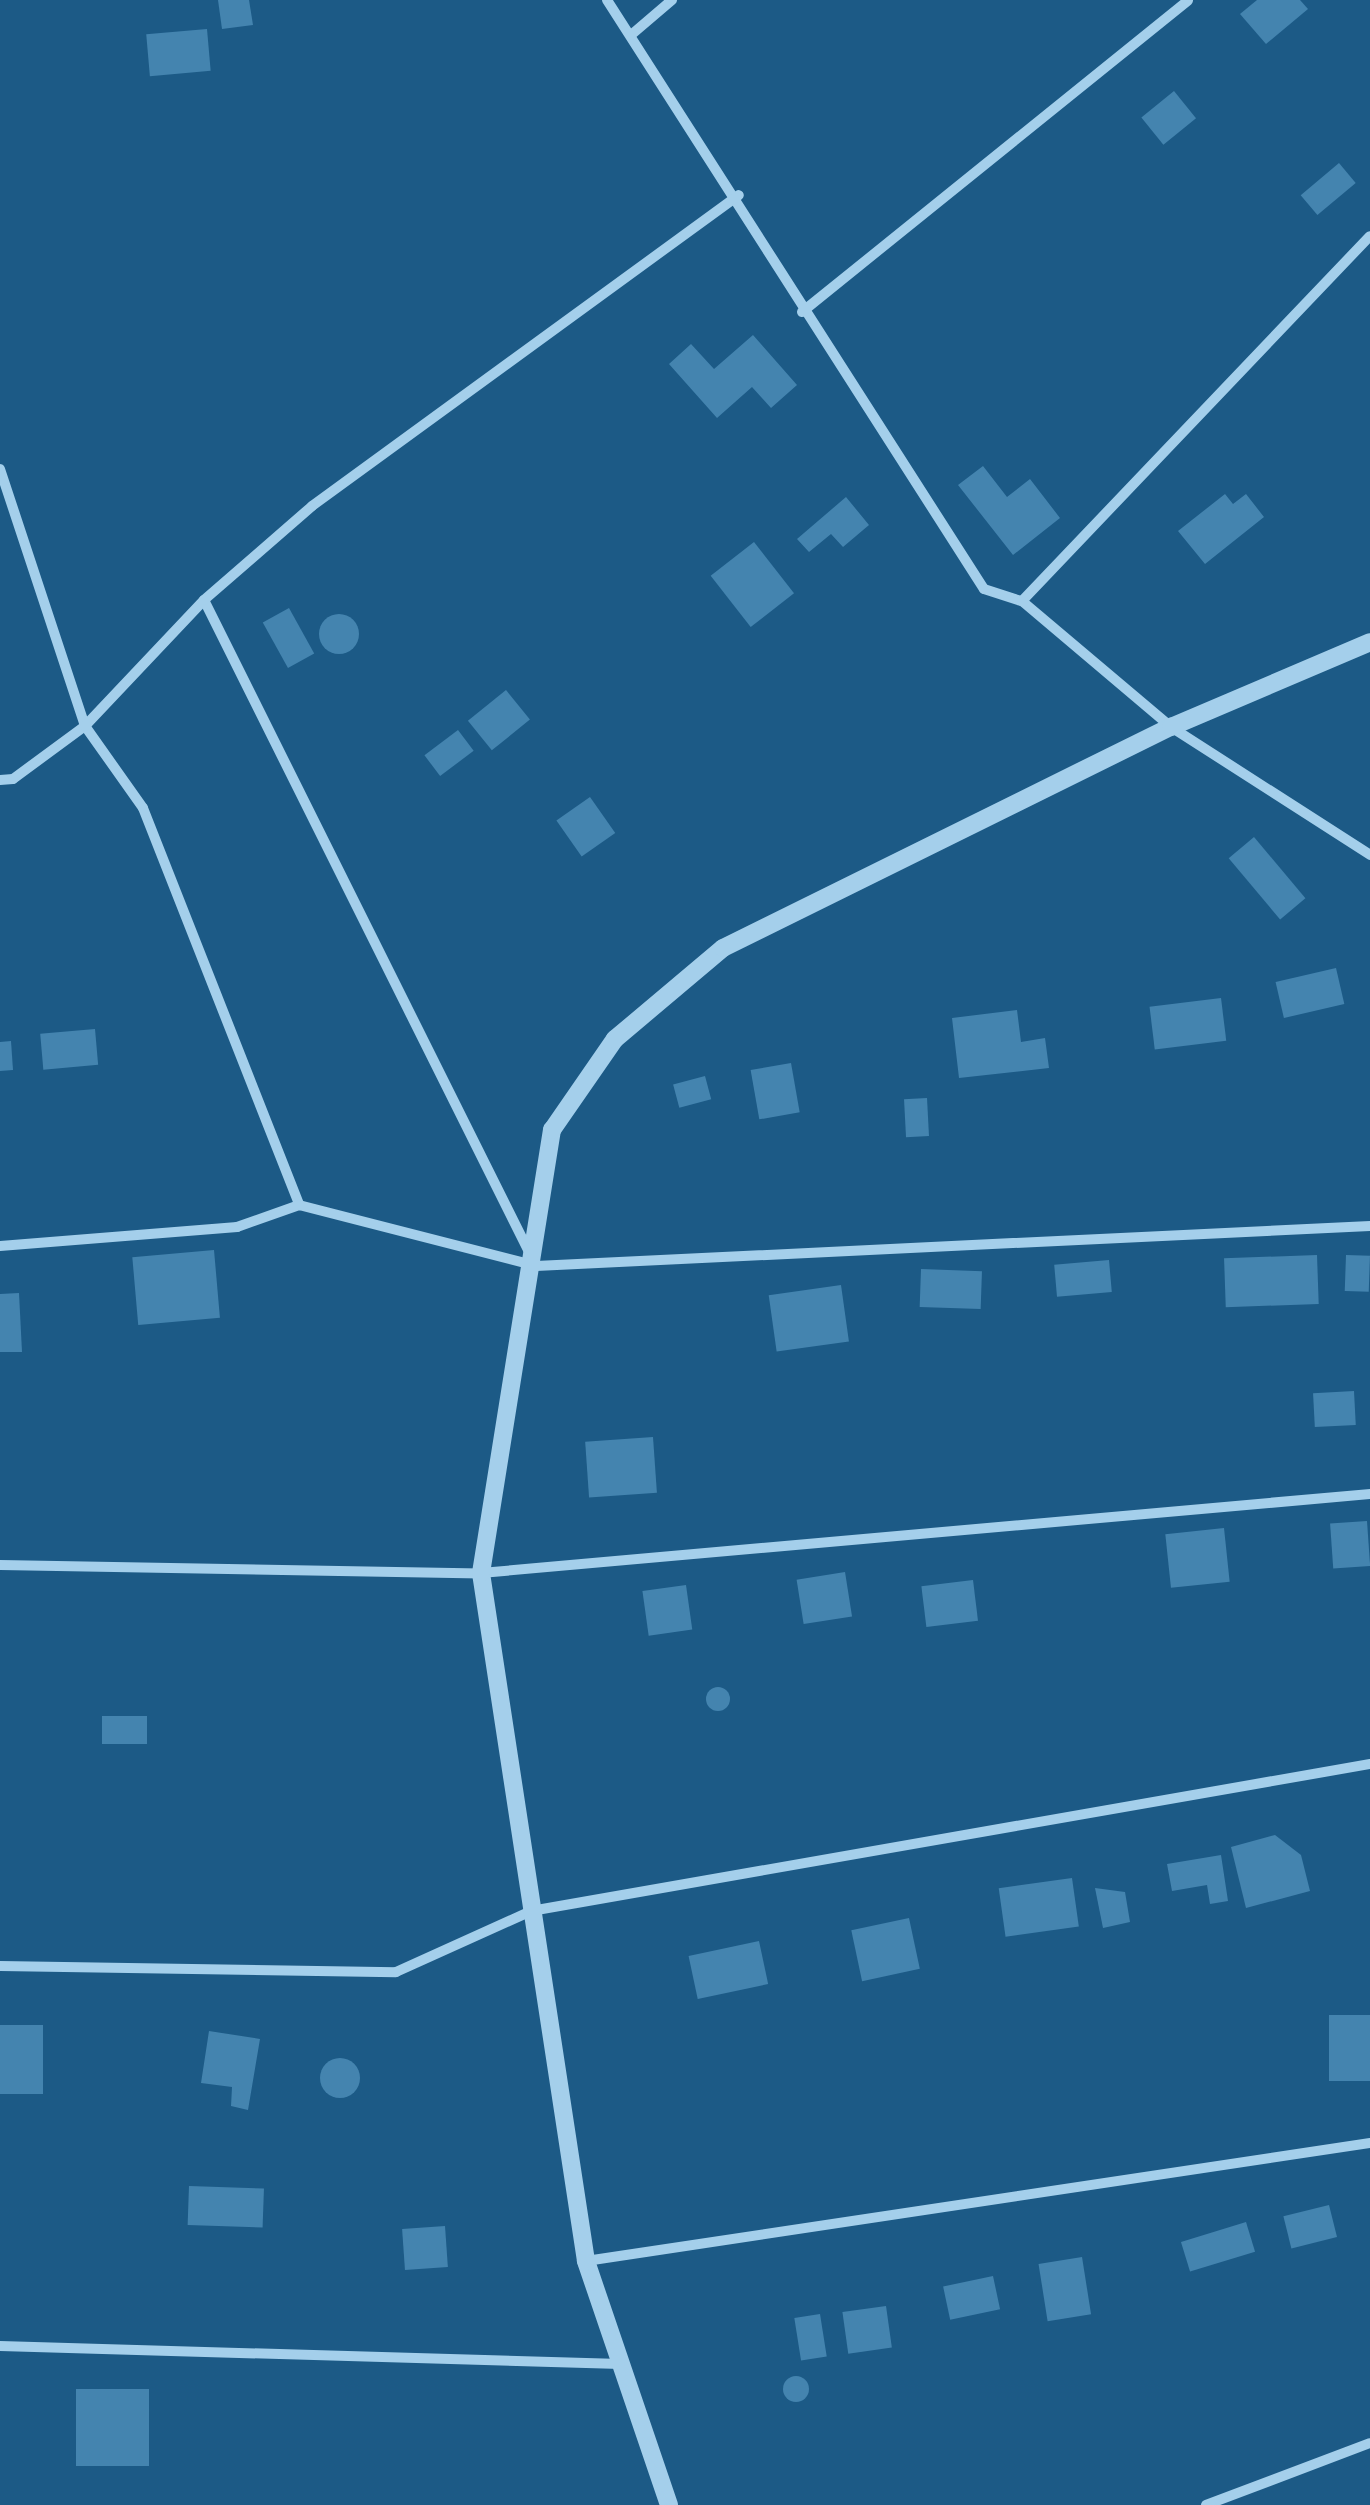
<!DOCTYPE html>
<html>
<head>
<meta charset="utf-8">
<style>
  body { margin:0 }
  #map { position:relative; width:1370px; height:2505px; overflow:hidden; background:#1c5a86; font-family:"Open Sans",sans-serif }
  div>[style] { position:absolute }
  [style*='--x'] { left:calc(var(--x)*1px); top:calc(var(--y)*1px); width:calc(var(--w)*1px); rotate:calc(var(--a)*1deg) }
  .building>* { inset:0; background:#4484af; transform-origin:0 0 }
  .round { border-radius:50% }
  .minor>* { height:10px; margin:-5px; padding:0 5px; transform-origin:5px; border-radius:5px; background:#a4cfeb }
  .tertiary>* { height:18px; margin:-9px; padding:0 9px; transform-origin:9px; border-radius:9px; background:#a4cfeb }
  span { translate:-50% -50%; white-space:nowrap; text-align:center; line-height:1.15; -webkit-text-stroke:8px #1c5a86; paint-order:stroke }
</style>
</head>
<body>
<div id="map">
  <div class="building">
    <i style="clip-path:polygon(218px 0,249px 0,253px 25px,222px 29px)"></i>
    <i style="clip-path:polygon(1257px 0,1300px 0,1308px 9px,1266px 44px,1240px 14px)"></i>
    <i style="left:207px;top:29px;width:42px;height:61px;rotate:85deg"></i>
    <i style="left:1174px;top:91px;width:35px;height:42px;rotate:51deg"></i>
    <i style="left:1339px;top:163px;width:26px;height:50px;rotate:50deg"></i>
    <i style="clip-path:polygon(753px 335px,797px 385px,771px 408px,752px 387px,717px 418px,669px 364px,691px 344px,714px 369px)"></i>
    <i style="clip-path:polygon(983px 466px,1007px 497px,1030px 479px,1060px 518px,1013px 555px,958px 485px)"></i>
    <i style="clip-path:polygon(1225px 494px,1233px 504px,1246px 494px,1264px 517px,1205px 564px,1178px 531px)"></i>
    <i style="clip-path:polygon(846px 497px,869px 525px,843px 547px,831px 534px,809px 552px,797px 539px)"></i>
    <i style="left:754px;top:542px;width:65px;height:55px;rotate:52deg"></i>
    <i style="left:289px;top:608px;width:52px;height:30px;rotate:61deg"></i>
    <i class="round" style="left:319px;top:614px;width:40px;height:40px"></i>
    <i style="left:506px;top:690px;width:38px;height:49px;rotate:51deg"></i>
    <i style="left:458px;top:730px;width:26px;height:42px;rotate:53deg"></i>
    <i style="left:590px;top:797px;width:44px;height:41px;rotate:55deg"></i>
    <i style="left:1254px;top:837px;width:80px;height:33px;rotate:50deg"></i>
    <i style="left:1336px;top:968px;width:37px;height:62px;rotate:77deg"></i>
    <i style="left:1221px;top:998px;width:43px;height:72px;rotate:83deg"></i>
    <i style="clip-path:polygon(1017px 1010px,1021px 1042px,1045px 1038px,1049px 1068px,959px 1078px,952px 1018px)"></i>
    <i style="left:95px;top:1029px;width:36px;height:55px;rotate:85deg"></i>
    <i style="clip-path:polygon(11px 1041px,13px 1070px,0 1071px,0 1042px)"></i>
    <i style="left:791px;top:1063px;width:50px;height:41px;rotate:80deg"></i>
    <i style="left:705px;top:1076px;width:24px;height:33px;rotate:75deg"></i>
    <i style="left:927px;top:1098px;width:38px;height:23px;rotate:87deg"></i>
    <i style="left:214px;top:1250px;width:68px;height:82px;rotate:85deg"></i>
    <i style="left:1317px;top:1255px;width:49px;height:93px;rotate:88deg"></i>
    <i style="left:1346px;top:1255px;width:24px;height:36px;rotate:2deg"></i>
    <i style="left:1109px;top:1260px;width:32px;height:55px;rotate:85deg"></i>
    <i style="left:921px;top:1269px;width:61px;height:38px;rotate:2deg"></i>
    <i style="left:841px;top:1285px;width:57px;height:73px;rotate:82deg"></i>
    <i style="clip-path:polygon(19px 1293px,22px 1352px,0 1352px,0 1294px)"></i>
    <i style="left:1354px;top:1391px;width:34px;height:41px;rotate:87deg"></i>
    <i style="left:653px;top:1437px;width:56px;height:68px;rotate:86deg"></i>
    <i style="left:1367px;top:1521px;width:45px;height:37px;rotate:86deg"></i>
    <i style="left:1224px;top:1528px;width:54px;height:59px;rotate:84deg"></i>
    <i style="left:845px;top:1572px;width:45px;height:49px;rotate:81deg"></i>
    <i style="left:973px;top:1580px;width:41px;height:52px;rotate:83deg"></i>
    <i style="left:686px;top:1585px;width:45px;height:44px;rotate:82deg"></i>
    <i class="round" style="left:706px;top:1687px;width:24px;height:24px"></i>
    <i style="left:147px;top:1716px;width:28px;height:45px;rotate:90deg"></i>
    <i style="clip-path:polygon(1275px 1835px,1301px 1855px,1310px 1891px,1246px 1908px,1231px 1847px)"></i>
    <i style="clip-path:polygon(1221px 1855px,1228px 1901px,1210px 1904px,1207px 1885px,1172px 1891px,1167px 1864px)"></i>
    <i style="left:1072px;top:1878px;width:49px;height:74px;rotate:82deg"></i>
    <i style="clip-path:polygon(1095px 1888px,1125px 1892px,1130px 1922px,1103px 1928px)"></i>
    <i style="left:909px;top:1918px;width:52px;height:59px;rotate:78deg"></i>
    <i style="left:759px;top:1941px;width:44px;height:72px;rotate:78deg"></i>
    <i style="left:1370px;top:2015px;width:66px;height:41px;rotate:90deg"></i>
    <i style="left:43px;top:2025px;width:69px;height:43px;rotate:90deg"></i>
    <i style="clip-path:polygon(209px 2031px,260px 2039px,248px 2110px,231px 2106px,232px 2087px,201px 2083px)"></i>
    <i class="round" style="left:320px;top:2058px;width:40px;height:40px"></i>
    <i style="left:189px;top:2186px;width:75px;height:39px;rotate:2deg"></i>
    <i style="left:1329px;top:2205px;width:33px;height:47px;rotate:76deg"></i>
    <i style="left:1246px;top:2222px;width:31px;height:68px;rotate:73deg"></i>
    <i style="left:445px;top:2226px;width:41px;height:43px;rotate:86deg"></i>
    <i style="left:1082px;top:2257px;width:58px;height:44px;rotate:81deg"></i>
    <i style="left:993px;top:2276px;width:34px;height:51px;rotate:78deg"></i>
    <i style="left:886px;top:2306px;width:42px;height:44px;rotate:82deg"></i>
    <i style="left:820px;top:2314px;width:43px;height:26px;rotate:81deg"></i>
    <i class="round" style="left:783px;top:2376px;width:26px;height:26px"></i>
    <i style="left:76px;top:2389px;width:73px;height:77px"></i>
  </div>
  <div class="minor">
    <i style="--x:607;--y:0;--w:699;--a:57.38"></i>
    <i style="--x:984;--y:589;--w:40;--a:18"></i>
    <i style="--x:1022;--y:601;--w:195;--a:40.2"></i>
    <i style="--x:1171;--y:727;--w:237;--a:32.7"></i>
    <i style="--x:631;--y:35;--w:54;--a:-40.5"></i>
    <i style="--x:802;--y:312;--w:496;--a:-38.9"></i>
    <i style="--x:0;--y:469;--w:271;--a:71.7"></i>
    <i style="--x:85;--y:726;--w:100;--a:54.7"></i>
    <i style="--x:143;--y:808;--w:427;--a:68.5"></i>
    <i style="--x:204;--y:600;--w:733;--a:63.5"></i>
    <i style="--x:1022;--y:601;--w:504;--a:-46.37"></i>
    <i style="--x:0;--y:780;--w:13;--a:-4"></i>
    <i style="--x:13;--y:779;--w:89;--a:-36.4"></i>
    <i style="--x:85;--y:726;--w:173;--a:-46.6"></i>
    <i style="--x:204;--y:600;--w:143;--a:-41"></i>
    <i style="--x:312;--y:506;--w:528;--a:-36.07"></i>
    <i style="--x:0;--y:1246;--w:238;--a:-4.6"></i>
    <i style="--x:237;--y:1227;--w:66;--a:-19.5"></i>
    <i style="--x:299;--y:1205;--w:245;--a:14.4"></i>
    <i style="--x:536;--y:1266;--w:835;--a:-2.75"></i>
    <i style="--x:0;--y:1565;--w:481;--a:1"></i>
    <i style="--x:481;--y:1573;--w:893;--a:-5.08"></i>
    <i style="--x:0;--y:1966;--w:396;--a:0.9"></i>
    <i style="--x:396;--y:1972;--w:148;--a:-24.3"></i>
    <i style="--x:531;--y:1911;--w:852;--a:-9.94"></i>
    <i style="--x:586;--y:2261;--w:793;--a:-8.56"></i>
    <i style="--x:0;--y:2346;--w:621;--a:1.66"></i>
    <i style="--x:1206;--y:2505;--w:175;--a:-20.7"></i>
  </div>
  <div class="tertiary">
    <i style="--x:669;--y:2505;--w:258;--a:-108.8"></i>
    <i style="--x:586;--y:2261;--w:696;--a:-98.68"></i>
    <i style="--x:481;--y:1573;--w:449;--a:-80.9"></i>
    <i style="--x:552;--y:1130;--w:111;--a:-55.3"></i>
    <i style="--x:615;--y:1039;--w:141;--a:-40.1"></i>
    <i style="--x:723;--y:948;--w:500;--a:-26.3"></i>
    <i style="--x:1171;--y:727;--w:216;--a:-23.1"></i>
  </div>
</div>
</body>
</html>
